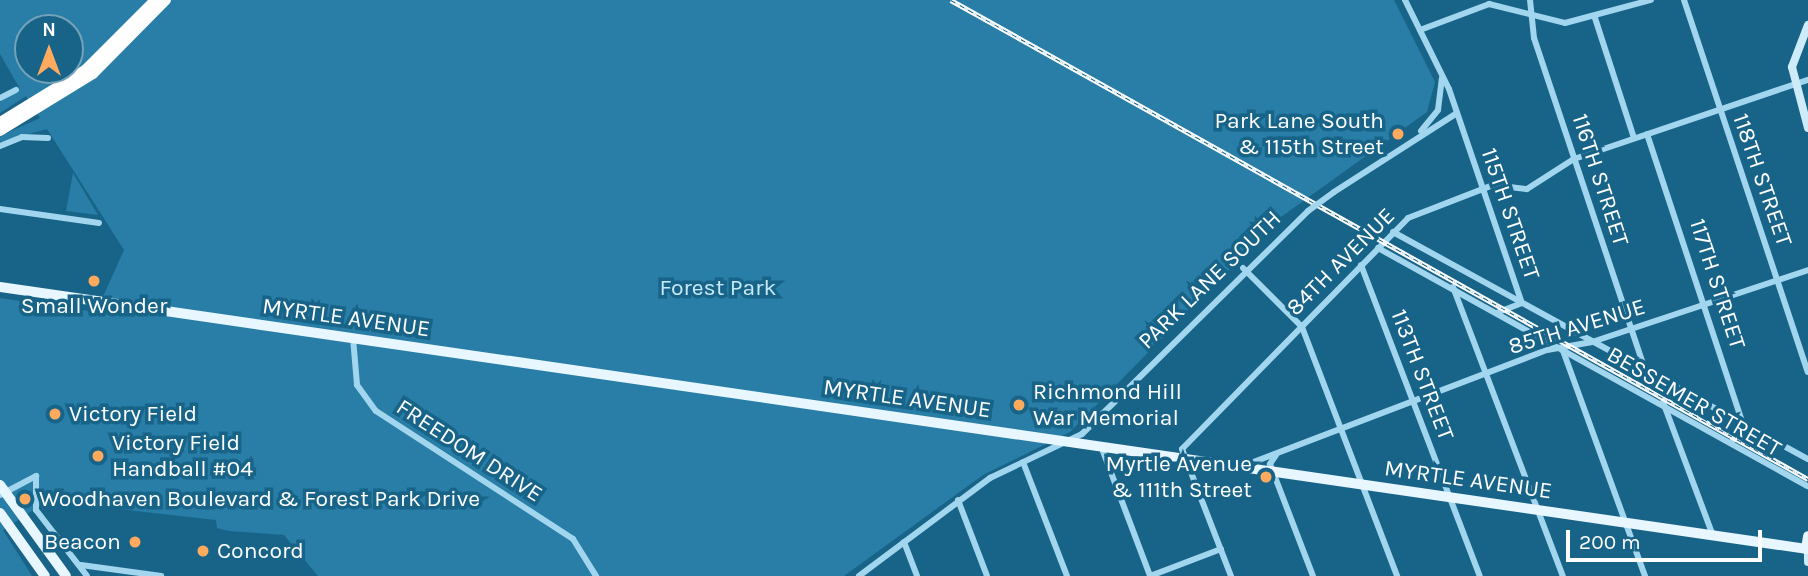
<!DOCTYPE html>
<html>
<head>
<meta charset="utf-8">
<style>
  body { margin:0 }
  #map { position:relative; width:1808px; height:576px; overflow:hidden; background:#186489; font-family:Karla,sans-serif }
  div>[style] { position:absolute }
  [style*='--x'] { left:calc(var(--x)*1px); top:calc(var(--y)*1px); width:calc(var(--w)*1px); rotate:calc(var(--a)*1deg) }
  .green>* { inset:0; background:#287ea6 }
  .street>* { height:6px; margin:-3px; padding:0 3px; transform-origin:3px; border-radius:3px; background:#a1d6ee }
  .secondary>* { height:8px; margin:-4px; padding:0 4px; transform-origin:4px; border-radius:4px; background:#ceebfa }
  .primary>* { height:10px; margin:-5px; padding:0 5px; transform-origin:5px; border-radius:5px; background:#e7f6ff }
  .highway>* { height:10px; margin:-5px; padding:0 5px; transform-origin:5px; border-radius:5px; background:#fff }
  .rail>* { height:4.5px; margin-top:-2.25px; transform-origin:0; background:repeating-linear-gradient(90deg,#186489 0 5px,#fff 0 10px); box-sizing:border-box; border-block:2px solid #fff }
  .street-bridge>* { height:6px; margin:-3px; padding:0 3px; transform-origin:3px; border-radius:3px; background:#a1d6ee }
  .dots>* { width:19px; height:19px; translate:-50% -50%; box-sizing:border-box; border:4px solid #186489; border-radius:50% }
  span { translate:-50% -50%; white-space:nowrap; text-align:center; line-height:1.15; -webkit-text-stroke:7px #186489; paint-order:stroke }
  .poi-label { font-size:23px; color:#fff }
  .right { translate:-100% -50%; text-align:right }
  .left { translate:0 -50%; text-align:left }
  .street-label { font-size:23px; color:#fff }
  .park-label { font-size:23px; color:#c7eafa }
  .north { position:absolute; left:14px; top:14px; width:70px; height:70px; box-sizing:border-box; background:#186489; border:2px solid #74a2b8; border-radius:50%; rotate:0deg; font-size:19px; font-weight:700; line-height:28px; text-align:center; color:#fff }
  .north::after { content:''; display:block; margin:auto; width:24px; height:32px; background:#ffaa5d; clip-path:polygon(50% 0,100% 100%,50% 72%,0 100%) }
  .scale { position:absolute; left:1566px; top:530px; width:196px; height:32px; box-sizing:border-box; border:4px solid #fff; border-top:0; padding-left:9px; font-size:21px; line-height:24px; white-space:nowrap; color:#fff; -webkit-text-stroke:5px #186489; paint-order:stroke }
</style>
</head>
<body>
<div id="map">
  <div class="green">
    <i style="clip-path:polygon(evenodd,0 0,1394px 0,1435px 82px,1427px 112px,1281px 217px,1070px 432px,983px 475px,844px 576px,318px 576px,284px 535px,229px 531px,217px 528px,216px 520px,47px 501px,3px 530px,32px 576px,0 576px,0 298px,96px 312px,124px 250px,47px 129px,0 142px,0 136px,40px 118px,26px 96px,0 113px,0 102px,20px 89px,0 54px,0 0,28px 28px,70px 28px,70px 70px,28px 70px,28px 28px)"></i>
    <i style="clip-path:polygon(73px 173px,98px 215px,66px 211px)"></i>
  </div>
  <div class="street">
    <i style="--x:1405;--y:0;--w:99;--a:63.7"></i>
    <i style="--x:1449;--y:89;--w:226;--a:71.2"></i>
    <i style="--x:1522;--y:303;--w:25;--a:159"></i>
    <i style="--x:1530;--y:0;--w:38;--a:84"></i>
    <i style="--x:1534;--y:38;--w:350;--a:71.5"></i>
    <i style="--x:1684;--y:0;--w:392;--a:71.6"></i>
    <i style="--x:1595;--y:18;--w:126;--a:72"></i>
    <i style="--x:1420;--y:30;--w:74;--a:-20.6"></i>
    <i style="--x:1489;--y:4;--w:78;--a:14"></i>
    <i style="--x:1565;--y:23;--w:89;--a:-15"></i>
    <i style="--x:0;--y:98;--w:18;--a:-27"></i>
    <i style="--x:1421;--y:131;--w:27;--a:-51"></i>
    <i style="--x:1438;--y:110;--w:32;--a:-83"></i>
    <i style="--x:1647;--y:134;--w:305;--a:71.7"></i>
    <i style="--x:1743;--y:424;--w:22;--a:122"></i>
    <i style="--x:0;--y:146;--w:24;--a:-22"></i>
    <i style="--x:22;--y:137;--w:26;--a:2"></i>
    <i style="--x:1334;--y:192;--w:146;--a:-32.7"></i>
    <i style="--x:0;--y:209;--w:100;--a:8"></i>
    <i style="--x:1393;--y:232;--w:473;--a:28.7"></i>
    <i style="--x:1378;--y:248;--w:491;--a:29"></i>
    <i style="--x:1361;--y:265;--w:333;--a:69.1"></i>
    <i style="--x:1243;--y:268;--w:83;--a:45"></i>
    <i style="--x:1302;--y:327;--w:267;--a:69.1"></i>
    <i style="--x:1453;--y:287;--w:309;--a:69.2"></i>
    <i style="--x:353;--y:338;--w:47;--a:85.1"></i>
    <i style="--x:357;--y:385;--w:32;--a:54"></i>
    <i style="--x:376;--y:411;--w:235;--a:33"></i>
    <i style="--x:573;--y:539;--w:44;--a:58.1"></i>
    <i style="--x:1562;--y:348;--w:243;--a:70"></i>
    <i style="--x:1663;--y:402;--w:143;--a:69.5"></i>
    <i style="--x:1101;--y:446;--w:139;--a:69.3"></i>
    <i style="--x:1150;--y:576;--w:76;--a:-20.8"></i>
    <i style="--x:1276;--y:455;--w:11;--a:124"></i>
    <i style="--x:1270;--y:464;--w:120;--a:69"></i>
    <i style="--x:1023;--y:462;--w:122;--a:68.9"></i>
    <i style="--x:1243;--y:466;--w:325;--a:-20.9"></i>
    <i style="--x:1547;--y:350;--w:46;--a:-10.1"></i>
    <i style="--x:1592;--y:342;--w:228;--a:-18.4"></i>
    <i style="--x:0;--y:495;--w:41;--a:-27.8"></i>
    <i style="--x:36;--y:476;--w:34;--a:90"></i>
    <i style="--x:36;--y:510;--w:83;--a:52.3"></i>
    <i style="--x:958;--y:500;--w:81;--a:69.1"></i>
    <i style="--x:904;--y:542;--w:36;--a:69"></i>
    <i style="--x:81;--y:565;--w:81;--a:7.8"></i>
    <i style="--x:859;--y:576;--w:164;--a:-36.8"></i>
    <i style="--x:990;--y:478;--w:102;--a:-25.6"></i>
    <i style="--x:1082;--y:434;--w:317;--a:-44.6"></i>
    <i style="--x:1231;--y:576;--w:136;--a:-111.1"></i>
    <i style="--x:1182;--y:449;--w:323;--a:-45.6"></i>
    <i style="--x:1408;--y:218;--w:91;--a:-21.2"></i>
    <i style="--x:1493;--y:185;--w:34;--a:7"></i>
    <i style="--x:1527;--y:189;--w:56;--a:-32.6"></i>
    <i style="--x:1574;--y:159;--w:247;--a:-18.7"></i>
  </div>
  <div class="secondary">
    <i style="--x:1808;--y:25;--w:45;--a:110.9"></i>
    <i style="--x:1792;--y:67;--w:63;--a:75.3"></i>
    <i style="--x:1808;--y:549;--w:13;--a:90"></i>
  </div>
  <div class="primary">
    <i style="--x:0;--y:287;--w:1825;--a:8.25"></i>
    <i style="--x:1806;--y:549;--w:13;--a:-81"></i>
    <i style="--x:0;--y:485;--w:112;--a:54"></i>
    <i style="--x:0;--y:513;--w:77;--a:54.5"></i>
  </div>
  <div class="highway">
    <i style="--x:0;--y:122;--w:100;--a:-31.5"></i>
    <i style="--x:85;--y:70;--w:99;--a:-45"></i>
    <i style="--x:0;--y:131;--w:109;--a:-31.5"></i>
    <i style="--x:93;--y:74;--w:104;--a:-45.4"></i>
  </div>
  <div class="rail">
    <i style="--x:951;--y:0;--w:982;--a:29.2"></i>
  </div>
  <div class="street-bridge">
    <i style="--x:1308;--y:211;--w:32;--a:-36"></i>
  </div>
  <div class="dots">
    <i style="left:1398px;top:134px;background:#ffaa5d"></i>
    <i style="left:94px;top:281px;background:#ffaa5d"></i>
    <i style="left:1019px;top:405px;background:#ffaa5d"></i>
    <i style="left:55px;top:414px;background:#ffaa5d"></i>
    <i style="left:98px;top:456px;background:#ffaa5d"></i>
    <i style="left:1266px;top:477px;background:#ffaa5d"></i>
    <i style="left:25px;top:499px;background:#ffaa5d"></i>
    <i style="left:135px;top:542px;background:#ffaa5d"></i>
    <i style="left:203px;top:551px;background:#ffaa5d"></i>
  </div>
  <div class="poi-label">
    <span class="right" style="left:1384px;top:134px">Park Lane South<br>&amp; 115th Street</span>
    <span style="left:94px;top:306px">Small Wonder</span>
    <span class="left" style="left:1033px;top:405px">Richmond Hill<br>War Memorial</span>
    <span class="left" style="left:69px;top:414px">Victory Field</span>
    <span class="left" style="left:112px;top:456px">Victory Field<br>Handball #04</span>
    <span class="right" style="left:1252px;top:477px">Myrtle Avenue<br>&amp; 111th Street</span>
    <span class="left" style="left:39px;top:499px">Woodhaven Boulevard &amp; Forest Park Drive</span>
    <span class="right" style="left:121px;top:542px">Beacon</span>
    <span class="left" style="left:217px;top:551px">Concord</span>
  </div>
  <div class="street-label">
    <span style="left:1600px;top:180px;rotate:72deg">116TH STREET</span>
    <span style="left:1762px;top:180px;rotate:71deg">118TH STREET</span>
    <span style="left:1510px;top:214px;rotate:71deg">115TH STREET</span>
    <span style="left:1341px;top:262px;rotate:-45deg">84TH AVENUE</span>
    <span style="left:1210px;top:280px;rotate:-44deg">PARK LANE SOUTH</span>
    <span style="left:1717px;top:284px;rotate:72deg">117TH STREET</span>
    <span style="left:346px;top:318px;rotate:8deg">MYRTLE AVENUE</span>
    <span style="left:1577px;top:327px;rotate:-17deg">85TH AVENUE</span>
    <span style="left:1422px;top:375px;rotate:69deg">113TH STREET</span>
    <span style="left:907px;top:399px;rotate:8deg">MYRTLE AVENUE</span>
    <span style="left:1694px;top:402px;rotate:30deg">BESSEMER STREET</span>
    <span style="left:469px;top:451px;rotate:33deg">FREEDOM DRIVE</span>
    <span style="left:1468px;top:480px;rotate:8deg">MYRTLE AVENUE</span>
  </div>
  <div class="park-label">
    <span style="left:718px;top:288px">Forest Park</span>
  </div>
  <div class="north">N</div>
  <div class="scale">200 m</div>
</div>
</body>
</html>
